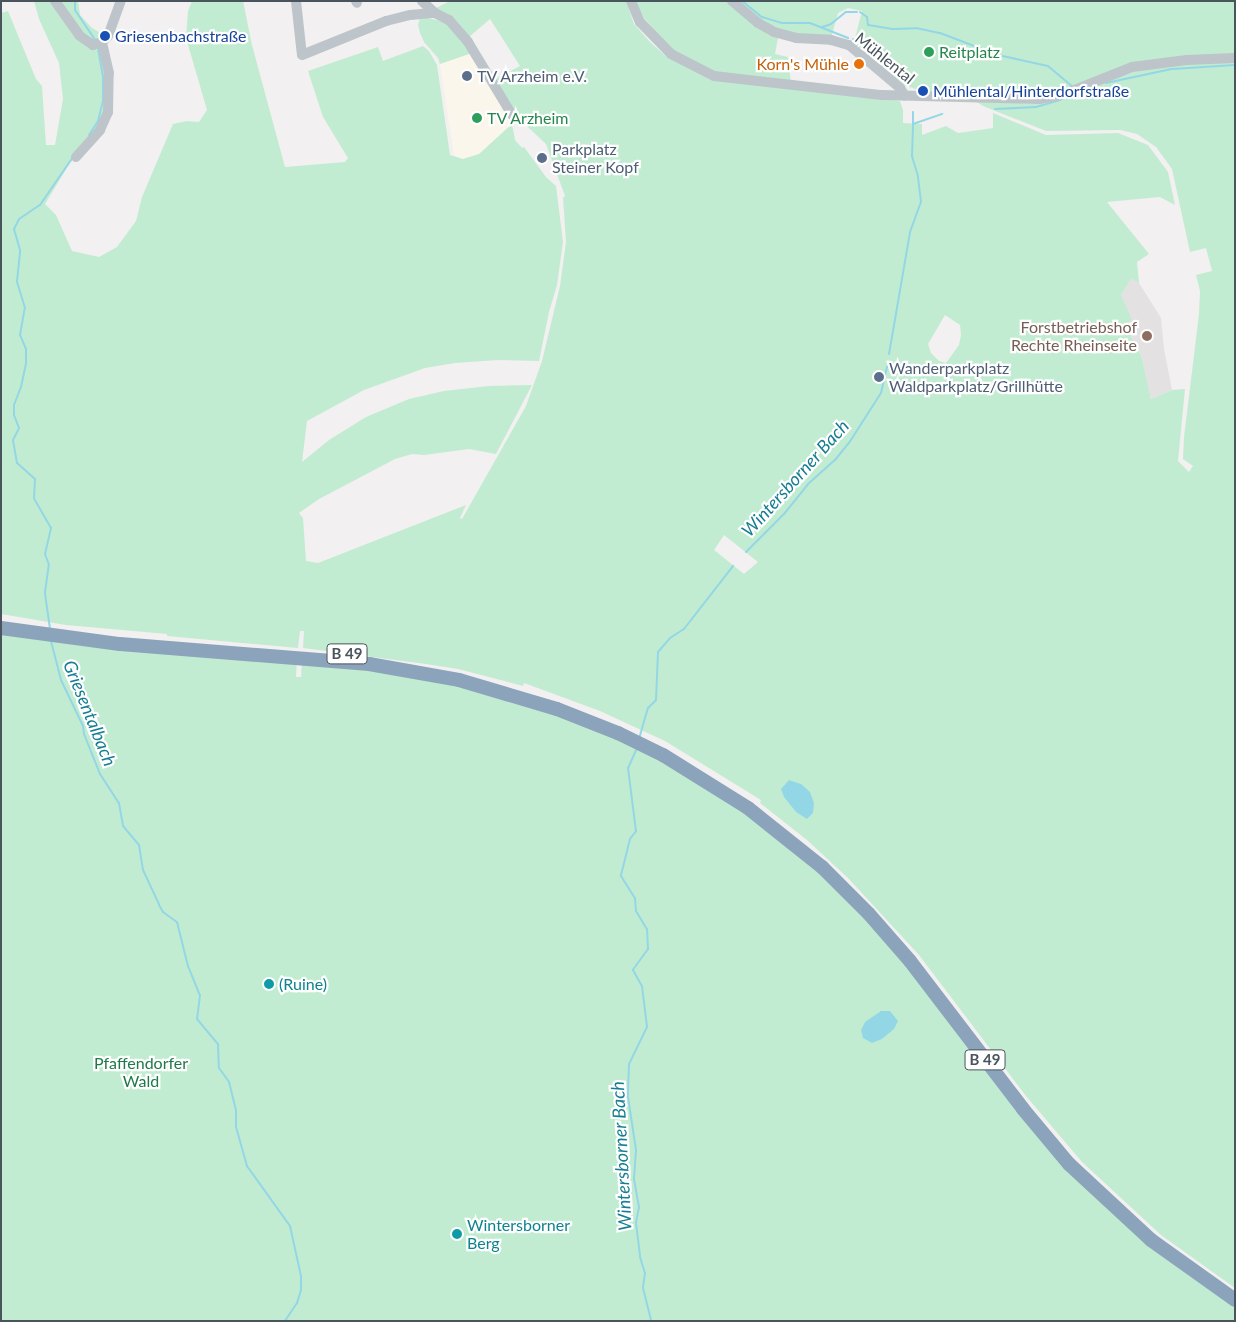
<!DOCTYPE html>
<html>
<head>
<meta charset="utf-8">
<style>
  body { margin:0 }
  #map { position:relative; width:1236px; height:1322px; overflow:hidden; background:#f2f0f0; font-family:Lato,sans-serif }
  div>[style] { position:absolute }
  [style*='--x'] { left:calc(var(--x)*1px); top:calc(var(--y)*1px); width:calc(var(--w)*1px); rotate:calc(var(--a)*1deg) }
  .commercial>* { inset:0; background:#fbf6eb }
  .education>* { inset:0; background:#e3e1e1 }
  .green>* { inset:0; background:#c2ecd1 }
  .water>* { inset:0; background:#93d7e6 }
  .stream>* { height:2px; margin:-1px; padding:0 1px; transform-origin:1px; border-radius:1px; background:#93d7e6 }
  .minor>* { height:10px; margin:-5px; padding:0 5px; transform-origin:5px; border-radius:5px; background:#bdc5cb }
  .highway>* { height:14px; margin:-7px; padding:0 7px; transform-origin:7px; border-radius:7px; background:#8ba4bb }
  .dots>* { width:14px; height:14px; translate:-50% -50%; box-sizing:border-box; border:2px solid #fff; border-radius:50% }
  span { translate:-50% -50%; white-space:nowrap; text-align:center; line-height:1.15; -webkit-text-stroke:4.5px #fff; paint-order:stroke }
  .shield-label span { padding:1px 4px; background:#fff; border:1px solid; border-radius:4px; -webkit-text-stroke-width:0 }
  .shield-label { font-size:15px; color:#49545c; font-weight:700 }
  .transit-label { font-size:16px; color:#164399 }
  .left { translate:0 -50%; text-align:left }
  .leisure-label { font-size:16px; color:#27864d }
  .street-label { font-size:16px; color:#49545c }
  .food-label { font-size:16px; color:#c56008 }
  .right { translate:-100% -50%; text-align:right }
  .service-label { font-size:16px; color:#4e5e75 }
  .education-label { font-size:16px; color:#785e54 }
  .culture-label { font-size:16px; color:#0d838f }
  .park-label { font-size:16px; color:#1e7948 }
  .water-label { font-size:18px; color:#167d93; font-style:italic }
  .frame { position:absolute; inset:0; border:2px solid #49545c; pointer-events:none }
</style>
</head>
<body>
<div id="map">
  <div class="commercial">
    <i style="clip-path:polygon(472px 53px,512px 124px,479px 154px,463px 159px,454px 155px,440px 64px)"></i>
  </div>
  <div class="education">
    <i style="clip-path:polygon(1131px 279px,1139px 283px,1161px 318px,1164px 349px,1172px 390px,1151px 399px,1142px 358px,1125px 323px,1121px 295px)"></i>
  </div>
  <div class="green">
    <i style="clip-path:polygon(evenodd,34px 1px,78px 1px,80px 15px,92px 28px,99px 32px,100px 39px,93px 50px,99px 49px,108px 83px,104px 85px,106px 98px,104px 118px,68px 166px,45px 204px,56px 215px,72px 251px,99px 257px,117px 247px,136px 221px,142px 197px,173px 124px,187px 121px,199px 122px,207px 110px,186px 38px,188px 11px,192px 1px,243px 1px,252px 45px,285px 167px,345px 162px,348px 158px,323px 117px,308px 71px,378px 47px,383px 61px,423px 46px,429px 51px,437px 65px,450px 155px,463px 159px,479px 154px,512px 124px,515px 140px,522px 148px,524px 147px,546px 177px,556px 186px,563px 242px,557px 285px,549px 312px,539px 361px,498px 360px,455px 363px,425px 368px,364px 390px,307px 421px,302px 462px,329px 440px,366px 417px,409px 399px,444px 391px,489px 386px,532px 385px,496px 454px,469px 449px,424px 455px,412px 454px,395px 459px,319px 499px,299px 513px,303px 518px,306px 561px,318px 563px,466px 505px,460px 518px,462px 519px,526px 406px,542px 361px,560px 286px,566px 242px,563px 198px,565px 196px,546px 144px,515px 115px,493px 80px,520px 66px,490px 19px,469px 37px,436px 8px,450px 1px,626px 1px,634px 24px,650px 42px,668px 58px,715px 80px,900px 101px,903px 110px,903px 123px,922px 124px,922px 135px,946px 126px,958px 133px,993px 128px,993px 113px,1046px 135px,1118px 133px,1148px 145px,1168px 172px,1175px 205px,1160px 197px,1107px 202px,1149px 254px,1137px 262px,1139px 283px,1131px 279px,1121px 295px,1132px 320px,1125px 324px,1142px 358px,1151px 399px,1172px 390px,1185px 389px,1178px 461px,1189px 472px,1193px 466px,1183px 459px,1184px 437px,1199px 314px,1200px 291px,1196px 275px,1212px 271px,1206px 248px,1190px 252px,1172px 169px,1156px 147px,1137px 134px,1120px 130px,1046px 131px,983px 106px,974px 100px,1030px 104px,1052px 100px,1128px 71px,1193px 63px,1235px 62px,1235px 1288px,1161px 1235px,1082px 1162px,1026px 1096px,919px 955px,849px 879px,807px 840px,760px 803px,761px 800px,665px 741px,600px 711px,524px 683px,523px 686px,458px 669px,426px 664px,303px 648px,304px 631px,300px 631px,298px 648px,167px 636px,167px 634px,66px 625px,1px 614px,1px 13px,8px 11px,36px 79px,42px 86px,46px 145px,55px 145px,63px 99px,59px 63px,39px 19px,34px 1px,945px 315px,960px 325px,961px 335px,959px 345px,946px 363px,939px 361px,931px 353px,928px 344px,945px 315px,34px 1px,724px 535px,758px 562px,744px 574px,714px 550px,724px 535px)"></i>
    <i style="clip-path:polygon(635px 1px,728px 1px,778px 38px,775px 54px,788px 57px,791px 83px,716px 73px,673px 52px,644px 18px)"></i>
    <i style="clip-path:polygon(738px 1px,1235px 1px,1235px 56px,1191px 56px,1038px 96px,927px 93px,901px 84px,854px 42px,862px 11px,848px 8px,838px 13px,831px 38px,805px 36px,772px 28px)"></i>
    <i style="clip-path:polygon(424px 17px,445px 22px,472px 53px,440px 64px,438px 58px,424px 42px,420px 33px,418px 25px,420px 18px)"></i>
    <i style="clip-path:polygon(1px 634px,84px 646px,297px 659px,296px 677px,301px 677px,302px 660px,486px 690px,601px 732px,648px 754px,751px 814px,864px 911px,1049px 1144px,1235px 1302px,1235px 1321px,1px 1321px)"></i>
  </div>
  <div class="water">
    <i style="clip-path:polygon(789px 780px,801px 784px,810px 792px,814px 803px,813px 813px,807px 819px,796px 812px,784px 797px,781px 789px)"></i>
    <i style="clip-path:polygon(881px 1011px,890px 1011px,898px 1021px,894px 1029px,882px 1039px,872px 1043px,863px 1038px,861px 1030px,865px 1022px)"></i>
  </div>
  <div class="stream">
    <i style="--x:75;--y:1;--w:9;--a:90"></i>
    <i style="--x:75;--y:10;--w:36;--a:56"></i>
    <i style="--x:742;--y:1;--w:26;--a:39"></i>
    <i style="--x:762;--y:17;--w:21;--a:17"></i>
    <i style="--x:782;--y:23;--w:28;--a:0"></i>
    <i style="--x:810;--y:23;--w:41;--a:21.5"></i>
    <i style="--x:860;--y:12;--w:9;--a:36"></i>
    <i style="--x:867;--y:17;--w:8;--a:83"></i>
    <i style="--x:868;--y:25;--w:25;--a:9"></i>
    <i style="--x:893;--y:29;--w:23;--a:-2"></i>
    <i style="--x:916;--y:28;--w:25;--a:12"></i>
    <i style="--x:940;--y:33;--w:62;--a:20.8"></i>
    <i style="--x:998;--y:55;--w:51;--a:12.4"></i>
    <i style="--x:1048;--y:66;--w:31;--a:40"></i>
    <i style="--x:822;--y:27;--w:9;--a:-18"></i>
    <i style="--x:831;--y:24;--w:19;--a:-39"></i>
    <i style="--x:846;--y:12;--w:11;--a:0"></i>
    <i style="--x:853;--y:39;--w:19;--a:35"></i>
    <i style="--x:877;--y:57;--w:43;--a:41.2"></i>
    <i style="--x:1106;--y:83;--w:67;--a:-12"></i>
    <i style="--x:1172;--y:69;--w:63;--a:-3.6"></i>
    <i style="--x:995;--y:109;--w:41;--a:-2.8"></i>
    <i style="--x:1036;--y:107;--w:25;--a:-16"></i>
    <i style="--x:913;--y:112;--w:12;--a:90"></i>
    <i style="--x:913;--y:124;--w:31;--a:-19"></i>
    <i style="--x:89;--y:135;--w:17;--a:-57"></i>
    <i style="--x:98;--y:121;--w:21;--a:-76"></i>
    <i style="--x:103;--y:101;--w:24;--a:-90"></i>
    <i style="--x:103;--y:77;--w:29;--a:-100"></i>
    <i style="--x:889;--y:354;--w:124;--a:-80.2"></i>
    <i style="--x:910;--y:232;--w:32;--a:-70"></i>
    <i style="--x:921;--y:202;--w:26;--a:-97"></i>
    <i style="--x:918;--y:176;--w:21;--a:-107"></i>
    <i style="--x:912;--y:156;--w:32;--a:-88"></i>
    <i style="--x:746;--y:552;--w:54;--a:-45"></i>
    <i style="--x:784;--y:514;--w:38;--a:-51"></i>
    <i style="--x:808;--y:484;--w:36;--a:-42"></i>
    <i style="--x:835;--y:460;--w:22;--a:-51"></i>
    <i style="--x:849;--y:443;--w:59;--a:-57.4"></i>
    <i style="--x:881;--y:393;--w:27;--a:-77"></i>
    <i style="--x:50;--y:629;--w:37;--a:-98"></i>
    <i style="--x:45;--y:592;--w:27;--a:-82"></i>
    <i style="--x:49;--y:565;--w:12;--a:-110"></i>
    <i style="--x:45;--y:554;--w:27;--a:-77"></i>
    <i style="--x:51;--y:528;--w:34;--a:-120"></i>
    <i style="--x:34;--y:498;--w:19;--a:-87"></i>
    <i style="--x:35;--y:479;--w:24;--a:-138"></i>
    <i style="--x:17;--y:463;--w:23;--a:-100"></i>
    <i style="--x:13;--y:440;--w:13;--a:-63"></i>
    <i style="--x:19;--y:428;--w:14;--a:-111"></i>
    <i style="--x:14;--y:415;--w:10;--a:-90"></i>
    <i style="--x:14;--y:405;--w:19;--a:-69"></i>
    <i style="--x:21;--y:387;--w:25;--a:-78"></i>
    <i style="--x:26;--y:363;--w:14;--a:-90"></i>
    <i style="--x:26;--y:349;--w:15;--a:-113"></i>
    <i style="--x:20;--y:335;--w:27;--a:-80"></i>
    <i style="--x:25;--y:308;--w:28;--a:-107"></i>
    <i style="--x:17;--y:281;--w:31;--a:-84"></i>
    <i style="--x:20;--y:250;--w:22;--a:-106"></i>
    <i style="--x:14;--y:229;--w:11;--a:-63"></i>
    <i style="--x:19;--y:219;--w:25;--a:-34"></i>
    <i style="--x:40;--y:205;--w:58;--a:-55.5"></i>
    <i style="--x:51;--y:641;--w:40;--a:75.6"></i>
    <i style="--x:61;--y:680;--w:51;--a:64.4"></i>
    <i style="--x:83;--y:726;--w:8;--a:83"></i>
    <i style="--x:84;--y:734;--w:43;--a:68.2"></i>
    <i style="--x:100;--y:774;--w:35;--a:57"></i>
    <i style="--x:119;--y:803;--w:23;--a:80"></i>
    <i style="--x:123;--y:826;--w:25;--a:50"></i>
    <i style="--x:139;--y:845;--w:25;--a:81"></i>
    <i style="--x:143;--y:870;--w:38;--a:65"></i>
    <i style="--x:159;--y:905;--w:8;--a:60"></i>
    <i style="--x:163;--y:912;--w:17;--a:36"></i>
    <i style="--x:177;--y:922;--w:45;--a:76"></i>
    <i style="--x:188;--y:966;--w:31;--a:68"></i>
    <i style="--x:200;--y:995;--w:24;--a:97"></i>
    <i style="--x:197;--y:1019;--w:33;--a:50"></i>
    <i style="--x:218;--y:1044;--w:24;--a:88"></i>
    <i style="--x:219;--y:1068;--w:17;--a:54"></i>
    <i style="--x:229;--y:1082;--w:29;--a:76"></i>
    <i style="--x:236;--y:1110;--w:17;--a:90"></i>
    <i style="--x:236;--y:1127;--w:41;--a:74.2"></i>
    <i style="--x:247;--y:1166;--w:74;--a:54.4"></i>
    <i style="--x:290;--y:1226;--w:51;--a:77.6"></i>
    <i style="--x:301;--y:1276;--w:14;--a:90"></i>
    <i style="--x:301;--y:1290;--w:14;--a:107"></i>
    <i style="--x:297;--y:1303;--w:22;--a:124"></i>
    <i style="--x:639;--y:739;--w:32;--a:-74"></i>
    <i style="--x:648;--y:708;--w:11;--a:-45"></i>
    <i style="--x:656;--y:700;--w:48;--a:-87.6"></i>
    <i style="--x:658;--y:652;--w:18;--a:-49"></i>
    <i style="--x:670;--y:638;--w:17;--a:-33"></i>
    <i style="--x:684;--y:629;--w:80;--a:-52.1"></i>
    <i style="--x:637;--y:748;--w:22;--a:114"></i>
    <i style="--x:628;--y:768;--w:64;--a:82.8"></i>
    <i style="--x:636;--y:831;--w:10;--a:127"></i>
    <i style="--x:630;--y:839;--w:38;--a:104"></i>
    <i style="--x:621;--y:876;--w:26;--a:58"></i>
    <i style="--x:635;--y:898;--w:13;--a:86"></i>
    <i style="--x:636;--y:911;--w:21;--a:59"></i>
    <i style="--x:647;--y:929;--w:20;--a:87"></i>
    <i style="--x:648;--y:949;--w:26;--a:126"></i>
    <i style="--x:633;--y:970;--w:18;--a:61"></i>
    <i style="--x:642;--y:986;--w:41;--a:83"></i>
    <i style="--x:647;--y:1027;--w:41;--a:115.9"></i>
    <i style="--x:629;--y:1064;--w:33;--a:92"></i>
    <i style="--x:628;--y:1097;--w:54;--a:81.4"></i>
    <i style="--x:636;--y:1150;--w:29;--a:94"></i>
    <i style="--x:634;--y:1179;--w:28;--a:80"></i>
    <i style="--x:639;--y:1207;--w:16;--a:101"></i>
    <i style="--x:636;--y:1223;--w:34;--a:83"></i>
    <i style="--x:640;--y:1257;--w:17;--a:73"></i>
    <i style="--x:645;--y:1273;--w:15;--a:98"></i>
    <i style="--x:643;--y:1288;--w:34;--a:76"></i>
  </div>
  <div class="minor">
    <i style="--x:55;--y:1;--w:43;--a:54.5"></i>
    <i style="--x:80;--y:36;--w:16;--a:35"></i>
    <i style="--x:93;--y:45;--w:9;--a:-18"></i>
    <i style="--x:102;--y:42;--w:8;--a:-45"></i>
    <i style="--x:108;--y:36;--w:37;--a:-70"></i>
    <i style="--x:296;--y:1;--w:54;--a:83.7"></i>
    <i style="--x:302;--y:55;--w:91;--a:-22"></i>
    <i style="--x:386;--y:21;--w:25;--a:-14"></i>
    <i style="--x:410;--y:15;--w:25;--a:-5"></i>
    <i style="--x:356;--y:1;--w:2;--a:63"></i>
    <i style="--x:422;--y:1;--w:18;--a:43"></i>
    <i style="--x:435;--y:13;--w:16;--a:27"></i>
    <i style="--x:449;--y:20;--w:29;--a:49"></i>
    <i style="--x:468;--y:42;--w:85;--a:58.9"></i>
    <i style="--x:631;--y:1;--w:23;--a:67"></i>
    <i style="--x:640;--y:22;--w:45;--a:45.9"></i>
    <i style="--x:671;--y:54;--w:48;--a:27.1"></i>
    <i style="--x:714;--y:76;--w:169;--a:6.5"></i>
    <i style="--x:882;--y:95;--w:157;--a:1.5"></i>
    <i style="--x:1039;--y:99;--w:23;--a:-10"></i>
    <i style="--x:1062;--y:95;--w:75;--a:-21.8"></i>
    <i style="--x:1132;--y:67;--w:55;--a:-7.3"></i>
    <i style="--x:1187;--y:60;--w:48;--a:-2.4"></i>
    <i style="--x:732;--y:1;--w:34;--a:40"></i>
    <i style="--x:758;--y:23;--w:18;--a:29"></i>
    <i style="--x:774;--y:32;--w:23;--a:15"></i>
    <i style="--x:796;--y:38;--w:35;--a:3"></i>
    <i style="--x:831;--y:40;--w:19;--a:16"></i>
    <i style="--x:849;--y:45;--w:67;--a:40.1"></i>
    <i style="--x:900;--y:88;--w:9;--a:58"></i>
    <i style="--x:76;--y:157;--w:36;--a:-48"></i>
    <i style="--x:100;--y:130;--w:20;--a:-66"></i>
    <i style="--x:108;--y:112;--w:39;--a:-89"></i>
    <i style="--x:109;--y:73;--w:32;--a:-103"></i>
  </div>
  <div class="highway">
    <i style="--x:1;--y:628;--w:120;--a:7.7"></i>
    <i style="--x:120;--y:644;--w:250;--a:4.6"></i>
    <i style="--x:369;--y:664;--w:91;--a:10.1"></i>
    <i style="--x:459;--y:680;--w:102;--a:16.5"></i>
    <i style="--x:557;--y:709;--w:66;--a:21.5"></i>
    <i style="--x:618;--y:733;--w:50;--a:26.1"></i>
    <i style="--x:663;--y:755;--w:100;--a:31.9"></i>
    <i style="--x:748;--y:808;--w:95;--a:38.6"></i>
    <i style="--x:822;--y:867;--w:66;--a:45"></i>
    <i style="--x:869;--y:914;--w:62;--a:48.9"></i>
    <i style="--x:910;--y:961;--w:186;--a:52.6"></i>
    <i style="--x:1023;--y:1109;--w:72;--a:50.1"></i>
    <i style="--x:1069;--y:1164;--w:112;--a:42.8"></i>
    <i style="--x:1151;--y:1240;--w:103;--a:35.5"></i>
  </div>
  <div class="dots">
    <i style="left:105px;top:36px;background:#1a4fb4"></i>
    <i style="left:929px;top:52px;background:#2e9e5b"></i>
    <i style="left:859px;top:64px;background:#e8710a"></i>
    <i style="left:467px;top:76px;background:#5c6f8a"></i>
    <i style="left:923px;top:91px;background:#1a4fb4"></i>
    <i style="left:477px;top:118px;background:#2e9e5b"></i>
    <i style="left:542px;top:158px;background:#5c6f8a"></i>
    <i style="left:1147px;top:336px;background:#8d6e63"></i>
    <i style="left:879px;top:377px;background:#5c6f8a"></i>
    <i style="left:269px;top:984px;background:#0f9aa8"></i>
    <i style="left:457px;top:1234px;background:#0f9aa8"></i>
  </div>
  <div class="shield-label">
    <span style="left:347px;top:654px">B 49</span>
    <span style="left:985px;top:1060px">B 49</span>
  </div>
  <div class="transit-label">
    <span class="left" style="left:115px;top:36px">Griesenbachstraße</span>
    <span class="left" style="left:933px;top:91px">Mühlental/Hinterdorfstraße</span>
  </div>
  <div class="leisure-label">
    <span class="left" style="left:939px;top:52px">Reitplatz</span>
    <span class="left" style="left:487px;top:118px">TV Arzheim</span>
  </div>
  <div class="street-label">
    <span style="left:885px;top:58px;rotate:39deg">Mühlental</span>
  </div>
  <div class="food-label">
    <span class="right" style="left:849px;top:64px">Korn's Mühle</span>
  </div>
  <div class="service-label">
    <span class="left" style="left:477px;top:76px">TV Arzheim e.V.</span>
    <span class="left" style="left:552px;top:158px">Parkplatz<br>Steiner Kopf</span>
    <span class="left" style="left:889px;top:377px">Wanderparkplatz<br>Waldparkplatz/Grillhütte</span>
  </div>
  <div class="education-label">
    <span class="right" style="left:1137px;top:336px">Forstbetriebshof<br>Rechte Rheinseite</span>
  </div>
  <div class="culture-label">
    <span class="left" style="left:279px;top:984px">(Ruine)</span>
    <span class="left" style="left:467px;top:1234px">Wintersborner<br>Berg</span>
  </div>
  <div class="park-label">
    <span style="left:141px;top:1072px">Pfaffendorfer<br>Wald</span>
  </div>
  <div class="water-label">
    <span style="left:795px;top:478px;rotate:-48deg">Wintersborner Bach</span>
    <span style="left:90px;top:713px;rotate:68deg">Griesentalbach</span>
    <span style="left:621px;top:1156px;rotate:-93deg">Wintersborner Bach</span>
  </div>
  <div class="frame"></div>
</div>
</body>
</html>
